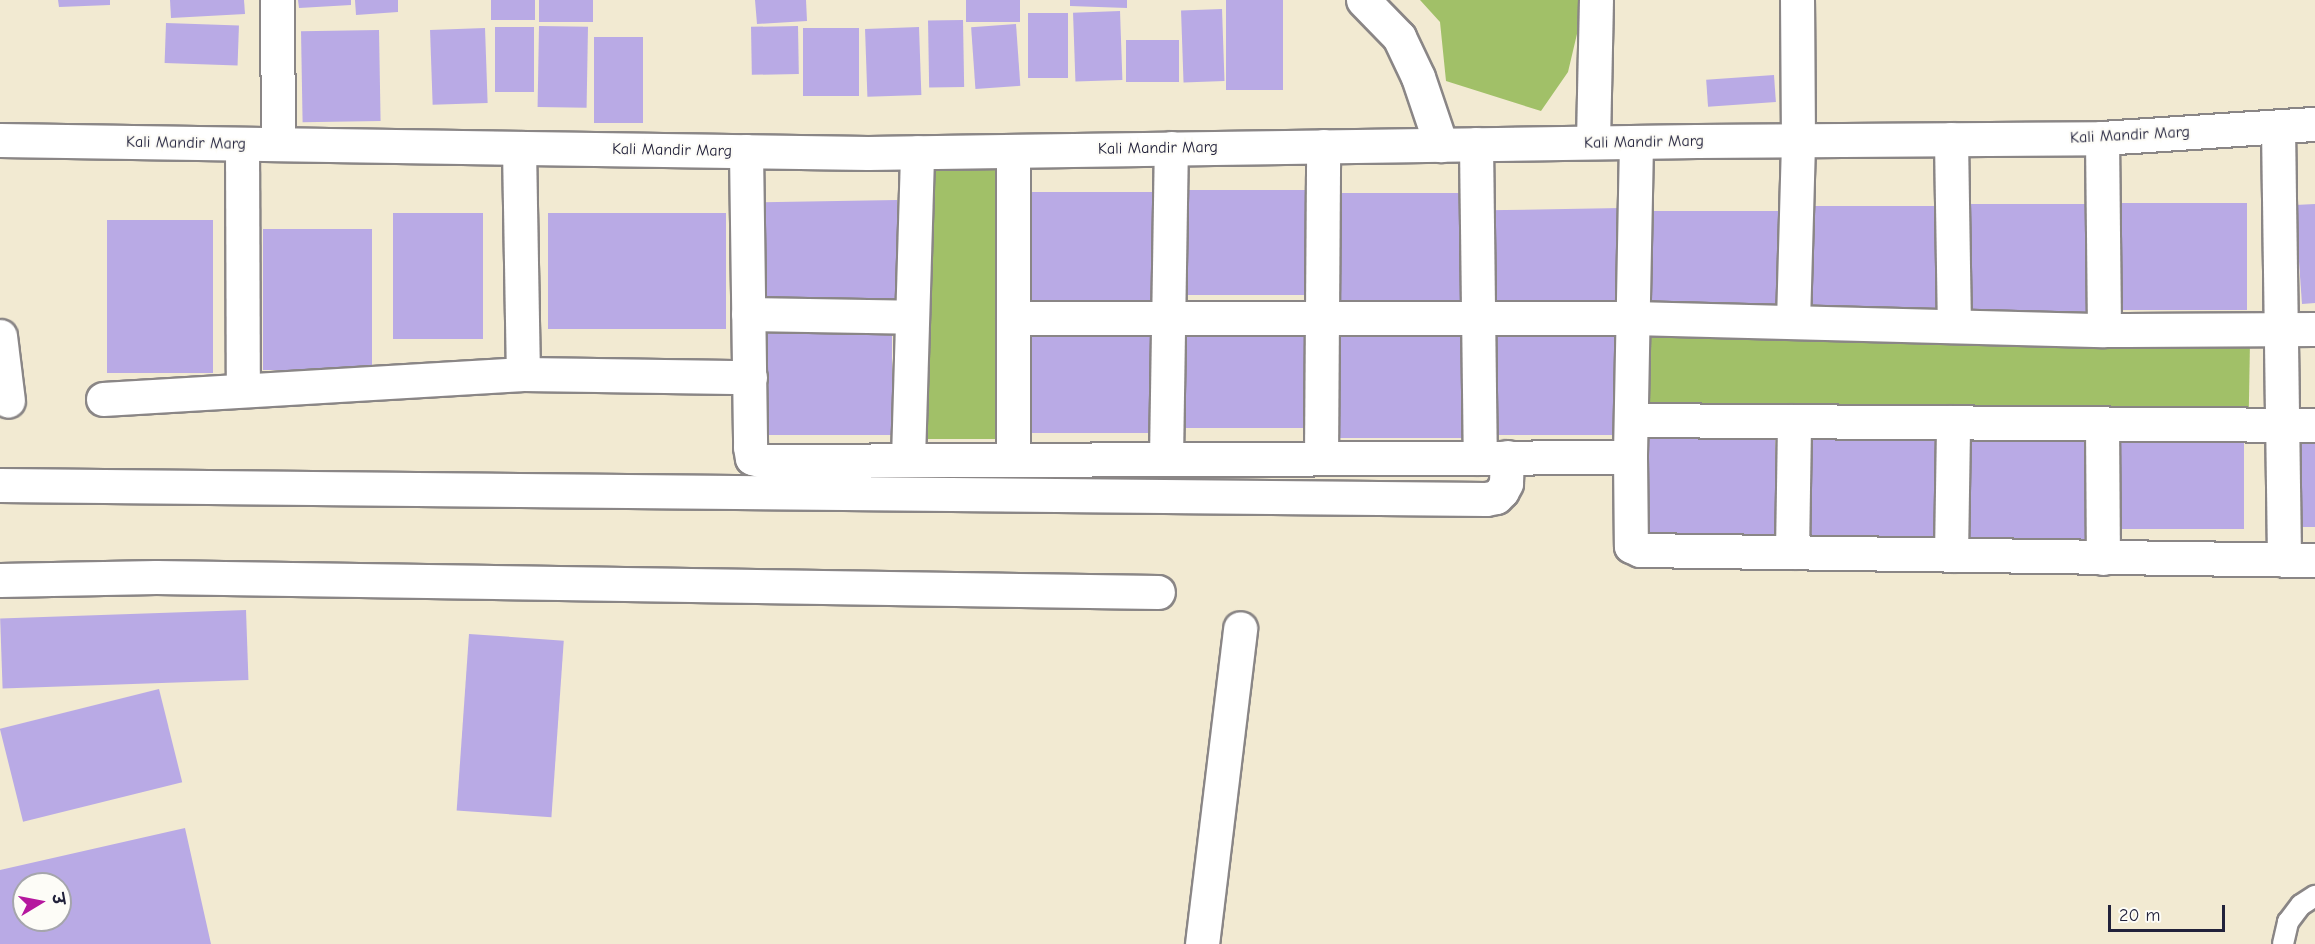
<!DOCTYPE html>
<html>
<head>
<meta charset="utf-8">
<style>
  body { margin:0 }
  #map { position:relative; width:2315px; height:944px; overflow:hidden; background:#f2ead2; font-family:"Comic Neue","Playpen Sans Deva",sans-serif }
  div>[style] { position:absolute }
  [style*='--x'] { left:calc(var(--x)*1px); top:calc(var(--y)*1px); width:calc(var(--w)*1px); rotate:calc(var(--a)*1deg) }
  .green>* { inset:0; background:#a1c068; transform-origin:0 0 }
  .building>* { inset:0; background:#b9aae5; transform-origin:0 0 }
  .roads { filter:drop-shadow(2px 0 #8a8686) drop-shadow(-2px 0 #8a8686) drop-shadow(0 2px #8a8686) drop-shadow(0 -2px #8a8686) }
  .service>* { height:20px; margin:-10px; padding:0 10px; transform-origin:10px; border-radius:10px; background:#fff }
  .minor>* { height:33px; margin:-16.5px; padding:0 16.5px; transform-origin:16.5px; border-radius:16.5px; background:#fff }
  .tertiary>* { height:33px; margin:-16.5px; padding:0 16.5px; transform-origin:16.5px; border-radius:16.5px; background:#fff }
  span { translate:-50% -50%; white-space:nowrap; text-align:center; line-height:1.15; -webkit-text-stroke:4.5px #fdfcf7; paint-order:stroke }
  .street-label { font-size:16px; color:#22223b }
  .north { position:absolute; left:12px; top:872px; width:60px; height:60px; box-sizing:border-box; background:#fdfcf7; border:2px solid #a5a5ac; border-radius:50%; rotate:80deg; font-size:16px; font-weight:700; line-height:24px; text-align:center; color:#22223b }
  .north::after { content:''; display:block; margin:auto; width:21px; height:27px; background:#b5179e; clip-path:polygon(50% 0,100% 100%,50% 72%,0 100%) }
  .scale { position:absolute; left:2108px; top:905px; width:117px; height:27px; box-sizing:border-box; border:3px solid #22223b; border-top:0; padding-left:8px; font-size:18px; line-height:21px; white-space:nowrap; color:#22223b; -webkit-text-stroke:4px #fdfcf7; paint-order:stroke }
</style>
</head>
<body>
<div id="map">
  <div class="green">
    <i style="clip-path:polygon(1420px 0,1585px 0,1568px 72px,1541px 111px,1446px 81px,1440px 22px)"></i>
    <i style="left:1008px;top:155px;width:284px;height:86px;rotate:90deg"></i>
    <i style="left:1649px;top:336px;width:601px;height:71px;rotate:1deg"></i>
  </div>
  <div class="building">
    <i style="clip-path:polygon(58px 0,110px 0,110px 5px,59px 7px)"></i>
    <i style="clip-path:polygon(170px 0,244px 0,245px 14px,171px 18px)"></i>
    <i style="clip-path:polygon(298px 0,351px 0,351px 5px,299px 8px)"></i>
    <i style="clip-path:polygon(355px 0,398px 0,398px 12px,356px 15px)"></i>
    <i style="left:491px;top:0;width:44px;height:20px"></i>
    <i style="left:539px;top:0;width:54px;height:22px"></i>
    <i style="clip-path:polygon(755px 0,806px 0,807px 21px,757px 24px)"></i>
    <i style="left:966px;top:0;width:54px;height:22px"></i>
    <i style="clip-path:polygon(1070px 0,1127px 0,1127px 8px,1070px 6px)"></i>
    <i style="left:1226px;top:0;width:57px;height:90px"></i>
    <i style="left:1222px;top:9px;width:72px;height:41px;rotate:88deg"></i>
    <i style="left:1120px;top:11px;width:69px;height:47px;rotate:88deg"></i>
    <i style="left:1028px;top:13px;width:40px;height:65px"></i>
    <i style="left:963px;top:20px;width:67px;height:35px;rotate:89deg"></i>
    <i style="left:166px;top:23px;width:73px;height:40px;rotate:2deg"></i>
    <i style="left:1016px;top:24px;width:62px;height:45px;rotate:86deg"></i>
    <i style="left:539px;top:26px;width:49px;height:81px;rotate:1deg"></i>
    <i style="left:798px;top:26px;width:48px;height:47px;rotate:89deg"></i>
    <i style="left:495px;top:27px;width:39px;height:65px"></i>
    <i style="left:919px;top:27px;width:68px;height:54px;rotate:88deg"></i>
    <i style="left:485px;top:28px;width:75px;height:55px;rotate:88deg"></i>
    <i style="left:859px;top:28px;width:68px;height:56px;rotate:90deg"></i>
    <i style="left:379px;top:30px;width:91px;height:78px;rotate:89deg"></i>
    <i style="left:594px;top:37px;width:49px;height:86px"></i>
    <i style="left:1179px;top:40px;width:42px;height:53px;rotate:90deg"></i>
    <i style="left:1774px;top:75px;width:27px;height:68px;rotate:86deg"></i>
    <i style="left:1176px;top:190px;width:132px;height:105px"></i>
    <i style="left:1020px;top:192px;width:132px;height:108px"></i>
    <i style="left:1465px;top:193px;width:115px;height:135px;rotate:90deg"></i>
    <i style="left:897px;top:200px;width:105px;height:134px;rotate:89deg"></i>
    <i style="left:2110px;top:203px;width:137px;height:107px"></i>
    <i style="left:2096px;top:204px;width:110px;height:138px;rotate:90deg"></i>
    <i style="clip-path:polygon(2315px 204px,2315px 303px,2302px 304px,2295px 205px)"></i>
    <i style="left:1800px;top:206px;width:138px;height:109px"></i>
    <i style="left:1621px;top:208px;width:102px;height:135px;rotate:89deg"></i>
    <i style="left:1638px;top:211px;width:150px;height:102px"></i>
    <i style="left:483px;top:213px;width:126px;height:90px;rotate:90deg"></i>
    <i style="left:726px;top:213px;width:116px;height:178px;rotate:90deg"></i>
    <i style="left:213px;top:220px;width:153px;height:106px;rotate:90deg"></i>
    <i style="left:263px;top:229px;width:109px;height:141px"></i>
    <i style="left:1174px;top:323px;width:130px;height:105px"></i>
    <i style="left:1020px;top:324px;width:130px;height:109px"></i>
    <i style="left:759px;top:330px;width:133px;height:105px"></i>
    <i style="left:1331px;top:332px;width:135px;height:106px"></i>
    <i style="left:1486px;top:334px;width:139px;height:101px"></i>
    <i style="left:2111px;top:426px;width:133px;height:103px"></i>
    <i style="left:2297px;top:427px;width:18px;height:100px"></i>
    <i style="left:1803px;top:433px;width:137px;height:104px"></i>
    <i style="left:1956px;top:434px;width:139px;height:107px"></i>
    <i style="left:1638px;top:439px;width:137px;height:98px"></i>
    <i style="left:246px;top:610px;width:70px;height:246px;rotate:88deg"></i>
    <i style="left:469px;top:634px;width:95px;height:177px;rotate:4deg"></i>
    <i style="left:159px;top:689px;width:96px;height:164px;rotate:76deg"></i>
    <i style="clip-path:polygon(evenodd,185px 828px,211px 944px,0 944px,0 870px,185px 828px,24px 884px,60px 884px,60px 920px,24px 920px,24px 884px)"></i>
  </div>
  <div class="roads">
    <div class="service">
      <i style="--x:2283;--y:944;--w:23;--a:-77"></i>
      <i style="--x:2288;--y:922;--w:21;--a:-53"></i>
      <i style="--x:2301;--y:905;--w:17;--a:-33"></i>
    </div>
    <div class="minor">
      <i style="--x:277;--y:0;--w:144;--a:89.6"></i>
      <i style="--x:1363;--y:0;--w:52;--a:45.8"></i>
      <i style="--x:1399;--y:37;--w:44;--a:64.6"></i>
      <i style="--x:1418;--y:77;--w:72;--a:71.3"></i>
      <i style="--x:2278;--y:127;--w:433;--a:89.2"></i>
      <i style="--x:2102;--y:138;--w:192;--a:89.4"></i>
      <i style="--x:1951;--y:139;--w:187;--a:89.1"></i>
      <i style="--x:1636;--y:142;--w:315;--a:91.1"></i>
      <i style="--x:1630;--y:457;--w:89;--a:89.4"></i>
      <i style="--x:1631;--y:546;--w:10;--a:24"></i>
      <i style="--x:1640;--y:550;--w:675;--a:0.85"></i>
      <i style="--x:242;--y:144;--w:246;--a:89.8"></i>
      <i style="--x:1476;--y:144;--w:314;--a:89.3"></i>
      <i style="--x:519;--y:148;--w:226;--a:89"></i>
      <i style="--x:746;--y:151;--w:296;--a:89.2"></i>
      <i style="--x:750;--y:447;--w:11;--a:80"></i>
      <i style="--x:752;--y:458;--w:11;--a:15"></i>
      <i style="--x:763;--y:461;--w:867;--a:-0.26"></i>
      <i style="--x:748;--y:314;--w:164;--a:1"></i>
      <i style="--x:1013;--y:318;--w:620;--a:0"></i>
      <i style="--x:1633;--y:318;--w:471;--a:1.5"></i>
      <i style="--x:2104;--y:330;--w:211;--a:-0.3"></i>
      <i style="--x:1793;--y:322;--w:182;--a:-88.4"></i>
      <i style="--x:1798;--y:140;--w:140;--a:-90.4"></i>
      <i style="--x:0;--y:336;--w:65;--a:83"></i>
      <i style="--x:103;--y:399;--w:421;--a:-3.4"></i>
      <i style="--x:523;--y:374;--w:227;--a:0.8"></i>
      <i style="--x:1631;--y:420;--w:684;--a:0.42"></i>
      <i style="--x:2102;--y:423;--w:135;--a:89.6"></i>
      <i style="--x:1166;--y:458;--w:310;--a:-89.1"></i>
      <i style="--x:1321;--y:458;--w:312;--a:-89.6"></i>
      <i style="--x:908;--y:459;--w:307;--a:-88.3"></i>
      <i style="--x:1013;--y:459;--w:308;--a:-90"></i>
      <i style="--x:0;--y:485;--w:1486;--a:0.54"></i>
      <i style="--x:1486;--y:499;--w:10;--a:-11"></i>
      <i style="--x:1496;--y:497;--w:8;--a:-45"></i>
      <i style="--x:1502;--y:491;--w:9;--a:-63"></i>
      <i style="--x:1506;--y:483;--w:26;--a:-88"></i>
      <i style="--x:1792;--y:552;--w:131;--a:-89.1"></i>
      <i style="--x:1951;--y:555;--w:133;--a:-89.1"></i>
      <i style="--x:0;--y:580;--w:156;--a:-1.1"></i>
      <i style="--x:156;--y:577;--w:1002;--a:0.86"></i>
      <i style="--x:1202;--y:944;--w:318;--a:-83.1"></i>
    </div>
    <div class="tertiary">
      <i style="--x:0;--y:140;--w:868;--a:0.86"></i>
      <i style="--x:868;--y:153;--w:829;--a:-0.83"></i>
      <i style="--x:1697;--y:141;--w:405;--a:-0.4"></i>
      <i style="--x:2102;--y:138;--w:213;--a:-3.8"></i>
      <i style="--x:1593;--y:142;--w:142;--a:-88.8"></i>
    </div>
  </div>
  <div class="street-label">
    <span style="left:2130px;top:135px;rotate:-3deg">Kali Mandir Marg</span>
    <span style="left:1644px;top:142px;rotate:-1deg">Kali Mandir Marg</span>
    <span style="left:186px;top:143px;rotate:1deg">Kali Mandir Marg</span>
    <span style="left:1158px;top:148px;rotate:-1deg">Kali Mandir Marg</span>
    <span style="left:672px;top:150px;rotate:1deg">Kali Mandir Marg</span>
  </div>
  <div class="north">उ</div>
  <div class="scale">20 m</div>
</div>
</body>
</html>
